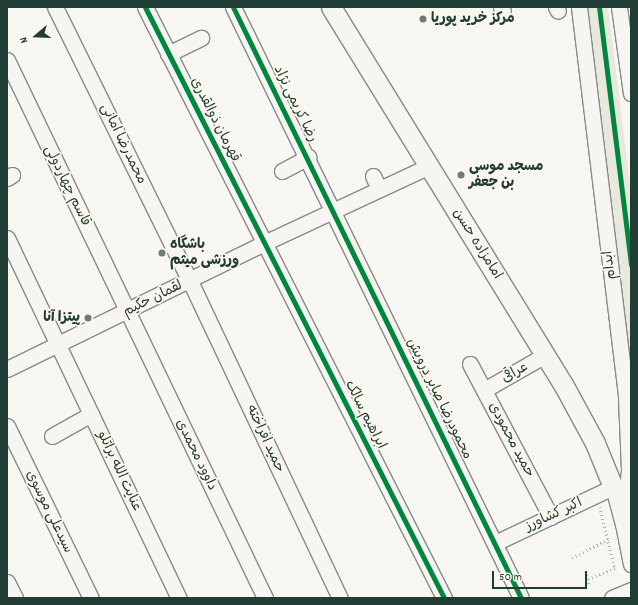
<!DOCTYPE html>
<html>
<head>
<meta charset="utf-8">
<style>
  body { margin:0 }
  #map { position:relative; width:638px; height:605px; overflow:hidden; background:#f8f6f0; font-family:Dekko,"Playpen Sans Arabic",sans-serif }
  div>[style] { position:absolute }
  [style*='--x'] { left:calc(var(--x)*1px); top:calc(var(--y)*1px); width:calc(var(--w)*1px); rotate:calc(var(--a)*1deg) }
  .built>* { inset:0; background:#e8e8df }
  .path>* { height:2.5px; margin-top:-1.25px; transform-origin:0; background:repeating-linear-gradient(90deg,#b2b5b1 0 1px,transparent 0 4px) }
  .roads { filter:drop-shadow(1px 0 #868b86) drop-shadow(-1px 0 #868b86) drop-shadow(0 1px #868b86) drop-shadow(0 -1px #868b86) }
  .minor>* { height:15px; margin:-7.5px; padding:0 7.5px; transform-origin:7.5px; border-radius:7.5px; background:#f6f5f1 }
  .major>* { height:19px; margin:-9.5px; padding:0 9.5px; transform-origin:9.5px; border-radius:9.5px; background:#f6f5f1 }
  .cycleway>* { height:5px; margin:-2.5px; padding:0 2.5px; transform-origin:2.5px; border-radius:2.5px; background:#00873e }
  .dots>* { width:11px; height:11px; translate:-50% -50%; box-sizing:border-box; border:2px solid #fbf7ec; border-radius:50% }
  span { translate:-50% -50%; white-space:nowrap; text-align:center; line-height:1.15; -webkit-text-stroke:3.5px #fbf7ec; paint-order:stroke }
  .poi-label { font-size:14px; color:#1f3d34; font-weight:700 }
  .left { translate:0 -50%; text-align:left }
  .right { translate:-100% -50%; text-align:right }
  .street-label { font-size:14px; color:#1f3d34 }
  .frame { position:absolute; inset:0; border:8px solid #1f3d34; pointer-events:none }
  .north { position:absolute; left:16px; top:16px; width:40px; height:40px; -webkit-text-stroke:3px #fbf7ec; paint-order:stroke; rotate:251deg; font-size:11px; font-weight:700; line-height:16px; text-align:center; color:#1f3d34 }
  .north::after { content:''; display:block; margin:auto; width:14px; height:18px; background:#1f3d34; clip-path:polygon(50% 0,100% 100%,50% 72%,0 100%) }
  .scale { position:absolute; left:492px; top:571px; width:95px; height:18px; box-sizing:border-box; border:2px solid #1f3d34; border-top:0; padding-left:5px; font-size:12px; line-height:14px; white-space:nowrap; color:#1f3d34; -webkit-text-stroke:3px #fbf7ec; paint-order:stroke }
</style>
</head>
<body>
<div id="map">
  <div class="built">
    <i style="clip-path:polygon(581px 7px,608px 7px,631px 192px,631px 422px)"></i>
  </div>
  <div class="path">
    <i style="--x:600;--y:507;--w:64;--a:76.4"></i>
    <i style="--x:572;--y:558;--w:41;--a:-27.8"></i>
    <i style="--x:586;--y:571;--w:16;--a:76"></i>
    <i style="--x:588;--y:579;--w:29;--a:-22"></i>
  </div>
  <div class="roads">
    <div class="minor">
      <i style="--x:55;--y:7;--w:305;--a:63.8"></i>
      <i style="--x:190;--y:281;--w:351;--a:64.7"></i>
      <i style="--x:145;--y:7;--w:662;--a:63.16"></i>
      <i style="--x:233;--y:7;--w:657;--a:64.02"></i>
      <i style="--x:501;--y:7;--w:4;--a:63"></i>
      <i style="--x:556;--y:7;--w:4;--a:63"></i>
      <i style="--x:579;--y:7;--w:394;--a:83.1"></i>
      <i style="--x:626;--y:398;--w:72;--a:87.6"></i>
      <i style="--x:629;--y:470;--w:54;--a:96.3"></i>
      <i style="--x:619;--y:7;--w:87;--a:82.1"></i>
      <i style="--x:168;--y:54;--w:37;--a:-26"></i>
      <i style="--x:7;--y:60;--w:597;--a:64.38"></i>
      <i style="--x:282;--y:171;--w:30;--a:-28"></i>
      <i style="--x:373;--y:176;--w:14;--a:65"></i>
      <i style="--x:7;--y:178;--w:6;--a:-31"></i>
      <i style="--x:7;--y:238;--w:399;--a:64.5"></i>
      <i style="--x:470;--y:364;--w:173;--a:62.1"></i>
      <i style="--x:7;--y:369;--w:286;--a:-26.1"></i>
      <i style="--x:264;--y:243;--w:182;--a:-25"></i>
      <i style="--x:484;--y:390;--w:70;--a:-29.8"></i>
      <i style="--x:7;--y:426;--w:191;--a:64"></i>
      <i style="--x:52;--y:436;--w:45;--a:-29.4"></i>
      <i style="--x:495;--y:543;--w:131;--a:-25.4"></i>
      <i style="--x:613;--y:487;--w:38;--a:75"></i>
      <i style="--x:623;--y:524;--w:41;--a:78.7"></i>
      <i style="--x:7;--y:582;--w:18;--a:63"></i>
      <i style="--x:612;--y:598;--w:21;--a:-23"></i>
    </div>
    <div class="major">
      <i style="--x:331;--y:7;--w:443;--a:58.4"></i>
      <i style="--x:563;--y:384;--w:67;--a:61.5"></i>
      <i style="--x:595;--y:443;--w:48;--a:67.8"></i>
    </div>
  </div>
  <div class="cycleway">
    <i style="--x:145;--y:7;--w:662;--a:63.16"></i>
    <i style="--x:233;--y:7;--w:657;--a:64.02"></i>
    <i style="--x:599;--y:7;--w:260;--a:82.9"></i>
  </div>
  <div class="dots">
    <i style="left:423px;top:19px;background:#6b7e76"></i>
    <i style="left:461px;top:175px;background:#6b7e76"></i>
    <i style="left:162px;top:253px;background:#6b7e76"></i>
    <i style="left:88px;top:318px;background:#6b7e76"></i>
  </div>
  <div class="poi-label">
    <span class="left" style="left:431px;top:19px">مرکز خرید پوریا</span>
    <span class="left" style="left:469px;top:175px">مسجد موسی<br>بن جعفر</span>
    <span class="left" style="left:170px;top:253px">باشگاه<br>ورزشی میثم</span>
    <span class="right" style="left:80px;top:318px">پیتزا آنا</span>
  </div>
  <div class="street-label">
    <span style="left:295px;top:104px;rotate:64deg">رضا کریمی نژاد</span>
    <span style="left:215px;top:120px;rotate:63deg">قهرمان ذوالقدری</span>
    <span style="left:123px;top:144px;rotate:64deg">محمدرضا امانی</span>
    <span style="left:67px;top:186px;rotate:64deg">قاسم چهاردولی</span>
    <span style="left:477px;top:244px;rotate:58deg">امامزاده حسن</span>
    <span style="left:610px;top:265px;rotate:-97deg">ابدام</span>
    <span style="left:153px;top:299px;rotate:-26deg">لقمان حکیم</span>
    <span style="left:515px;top:373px;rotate:-30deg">عراقی</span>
    <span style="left:439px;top:399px;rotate:64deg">محمودرضا صابر درویش</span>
    <span style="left:365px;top:415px;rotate:63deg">ابراهیم سالک</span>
    <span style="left:265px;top:439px;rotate:65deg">حمید افراخته</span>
    <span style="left:511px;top:440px;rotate:62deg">حمید محمودی</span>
    <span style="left:196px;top:455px;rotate:64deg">داوود محمدی</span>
    <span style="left:119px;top:471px;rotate:65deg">عنایت الله براتلو</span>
    <span style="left:49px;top:512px;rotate:64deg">سیدعلی موسوی</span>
    <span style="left:554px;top:515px;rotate:-25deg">اکبر کشاورز</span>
  </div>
  <div class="frame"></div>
  <div class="north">N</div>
  <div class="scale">50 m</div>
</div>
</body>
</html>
